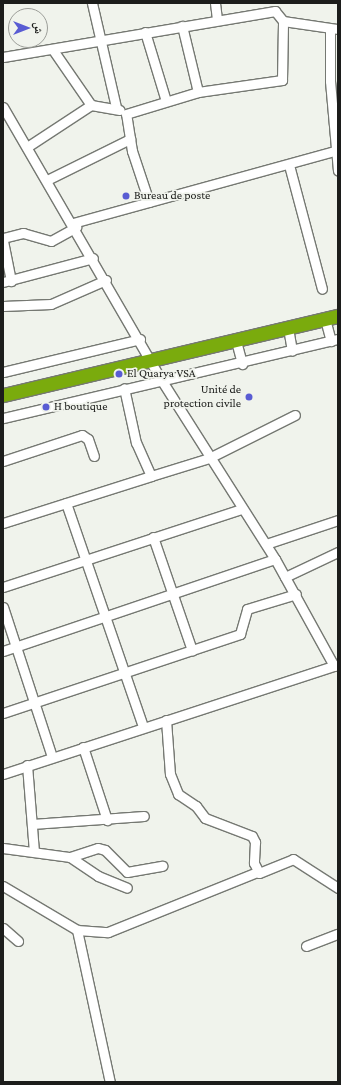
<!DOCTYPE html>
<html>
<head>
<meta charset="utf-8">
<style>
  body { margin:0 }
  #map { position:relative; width:341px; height:1085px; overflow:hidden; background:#f0f3ec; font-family:"Crimson Pro","Noto Naskh Arabic",serif }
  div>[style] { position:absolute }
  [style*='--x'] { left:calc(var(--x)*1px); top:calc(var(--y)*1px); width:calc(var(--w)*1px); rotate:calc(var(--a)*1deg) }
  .roads { filter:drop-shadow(1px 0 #757872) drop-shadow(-1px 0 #757872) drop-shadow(0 1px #757872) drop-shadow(0 -1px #757872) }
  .minor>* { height:9px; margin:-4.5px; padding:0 4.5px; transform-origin:4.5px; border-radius:4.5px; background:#fff }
  .highway>* { height:13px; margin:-6.5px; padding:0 6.5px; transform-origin:6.5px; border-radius:6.5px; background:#7aab0d }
  .dots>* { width:11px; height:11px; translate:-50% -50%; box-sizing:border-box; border:2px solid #f0f3ec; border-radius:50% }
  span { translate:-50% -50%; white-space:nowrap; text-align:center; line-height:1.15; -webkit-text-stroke:3.5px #f0f3ec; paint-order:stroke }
  .poi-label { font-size:12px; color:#1c1d1b }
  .left { translate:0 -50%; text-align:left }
  .right { translate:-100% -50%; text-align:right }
  .frame { position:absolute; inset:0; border:4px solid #1c1d1b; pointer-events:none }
  .north { position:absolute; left:8px; top:8px; width:40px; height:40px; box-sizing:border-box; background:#f0f3ec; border:1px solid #9b9d98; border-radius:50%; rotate:90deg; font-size:11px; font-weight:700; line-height:16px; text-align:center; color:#1c1d1b }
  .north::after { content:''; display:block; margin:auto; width:14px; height:18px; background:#595cd3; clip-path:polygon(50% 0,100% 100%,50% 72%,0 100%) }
</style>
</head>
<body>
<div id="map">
  <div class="roads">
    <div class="minor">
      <i style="--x:92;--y:3;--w:107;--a:77"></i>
      <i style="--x:215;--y:3;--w:17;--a:83"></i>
      <i style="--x:330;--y:30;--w:51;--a:90"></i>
      <i style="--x:330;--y:81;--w:90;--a:84.9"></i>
      <i style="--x:145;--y:32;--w:72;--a:73.1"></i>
      <i style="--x:53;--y:50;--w:67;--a:55.4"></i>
      <i style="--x:91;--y:105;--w:29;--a:10"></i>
      <i style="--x:3;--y:57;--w:276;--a:-9.6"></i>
      <i style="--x:275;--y:11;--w:13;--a:51"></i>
      <i style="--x:283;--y:21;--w:56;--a:8.3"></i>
      <i style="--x:198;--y:92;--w:85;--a:-8.1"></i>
      <i style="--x:282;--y:80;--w:59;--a:-89"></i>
      <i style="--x:3;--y:107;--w:317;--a:59.9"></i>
      <i style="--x:162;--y:381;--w:211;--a:57.6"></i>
      <i style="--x:275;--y:559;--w:122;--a:61.1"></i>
      <i style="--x:334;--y:666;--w:4;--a:-14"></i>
      <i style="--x:27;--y:147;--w:77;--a:-33.3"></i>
      <i style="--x:289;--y:165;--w:128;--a:75.1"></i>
      <i style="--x:47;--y:180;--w:93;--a:-26.3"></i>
      <i style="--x:149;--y:202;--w:54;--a:-108.4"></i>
      <i style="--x:132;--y:151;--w:37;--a:-99"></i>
      <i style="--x:126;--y:114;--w:75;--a:-17"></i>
      <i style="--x:198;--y:92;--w:68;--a:-103.6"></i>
      <i style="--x:73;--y:223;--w:271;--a:-15.4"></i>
      <i style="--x:3;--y:238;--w:21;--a:-14"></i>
      <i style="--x:23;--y:233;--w:29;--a:16"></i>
      <i style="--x:51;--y:241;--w:29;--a:-29"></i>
      <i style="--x:3;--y:241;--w:41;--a:78.7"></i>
      <i style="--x:3;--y:282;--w:93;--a:-14.9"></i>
      <i style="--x:3;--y:306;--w:48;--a:-2.4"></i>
      <i style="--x:51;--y:304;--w:60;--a:-23.6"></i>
      <i style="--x:325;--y:319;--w:23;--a:75"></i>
      <i style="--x:288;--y:328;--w:23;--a:80"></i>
      <i style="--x:236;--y:341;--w:24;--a:75"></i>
      <i style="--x:3;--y:372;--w:141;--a:-13.5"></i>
      <i style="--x:3;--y:418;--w:344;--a:-13.3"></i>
      <i style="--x:3;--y:461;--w:83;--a:-18.2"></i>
      <i style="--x:82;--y:435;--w:7;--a:34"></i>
      <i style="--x:88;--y:439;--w:18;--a:71"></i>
      <i style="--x:151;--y:476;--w:61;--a:-17.2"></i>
      <i style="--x:209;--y:458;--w:96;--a:-26.6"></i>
      <i style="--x:66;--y:503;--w:237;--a:71"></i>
      <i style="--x:3;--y:523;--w:155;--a:-17.6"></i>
      <i style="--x:151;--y:476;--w:36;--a:-114"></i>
      <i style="--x:136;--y:443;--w:56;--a:-102.3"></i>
      <i style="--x:153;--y:537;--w:120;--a:71"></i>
      <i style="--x:266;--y:544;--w:76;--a:-18.4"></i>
      <i style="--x:285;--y:577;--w:59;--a:-25.3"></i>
      <i style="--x:3;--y:587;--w:250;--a:-18.1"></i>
      <i style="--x:3;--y:607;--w:158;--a:71.9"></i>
      <i style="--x:3;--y:651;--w:287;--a:-18.7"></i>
      <i style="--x:3;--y:713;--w:250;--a:-18.4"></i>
      <i style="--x:240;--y:634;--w:26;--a:-74"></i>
      <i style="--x:247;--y:609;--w:51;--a:-17"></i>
      <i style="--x:166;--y:720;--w:54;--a:85.8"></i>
      <i style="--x:170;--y:774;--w:22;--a:68"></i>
      <i style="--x:178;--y:794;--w:22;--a:34"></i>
      <i style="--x:196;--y:806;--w:15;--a:53"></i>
      <i style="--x:205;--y:818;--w:50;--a:21"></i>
      <i style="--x:252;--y:836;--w:7;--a:63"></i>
      <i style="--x:255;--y:842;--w:21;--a:93"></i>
      <i style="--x:254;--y:863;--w:11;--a:63"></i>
      <i style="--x:259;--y:873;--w:37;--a:-22"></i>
      <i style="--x:293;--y:859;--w:54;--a:32.8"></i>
      <i style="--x:83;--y:747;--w:77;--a:71.8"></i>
      <i style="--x:27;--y:765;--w:87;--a:85.4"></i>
      <i style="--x:3;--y:774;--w:348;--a:-18.1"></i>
      <i style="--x:32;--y:824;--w:112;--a:-4.1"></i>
      <i style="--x:3;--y:848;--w:68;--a:7.7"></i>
      <i style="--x:70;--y:857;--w:34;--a:34"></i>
      <i style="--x:98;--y:876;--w:31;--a:22"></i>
      <i style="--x:70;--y:857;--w:29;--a:-18"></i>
      <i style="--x:98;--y:848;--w:7;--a:16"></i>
      <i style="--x:105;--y:850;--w:31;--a:45"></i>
      <i style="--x:127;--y:872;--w:36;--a:-10"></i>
      <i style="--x:3;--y:886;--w:86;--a:30.7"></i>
      <i style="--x:77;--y:930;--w:31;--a:4"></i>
      <i style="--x:108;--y:932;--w:161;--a:-21.9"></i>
      <i style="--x:3;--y:928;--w:20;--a:41"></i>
      <i style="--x:77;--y:930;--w:156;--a:77.8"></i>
      <i style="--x:306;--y:946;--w:34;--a:-21"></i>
    </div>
    <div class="highway">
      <i style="--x:3;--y:395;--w:344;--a:-13.3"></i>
    </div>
  </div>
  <div class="dots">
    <i style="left:126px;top:196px;background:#595cd3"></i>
    <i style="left:119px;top:374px;background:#595cd3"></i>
    <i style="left:249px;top:397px;background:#595cd3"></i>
    <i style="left:46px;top:407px;background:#595cd3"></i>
  </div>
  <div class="poi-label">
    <span class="left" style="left:134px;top:196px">Bureau de poste</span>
    <span class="left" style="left:127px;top:374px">El Quarya VSA</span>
    <span class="right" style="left:241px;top:397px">Unité de<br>protection civile</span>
    <span class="left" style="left:54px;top:407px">H boutique</span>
  </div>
  <div class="frame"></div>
  <div class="north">ش</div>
</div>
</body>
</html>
